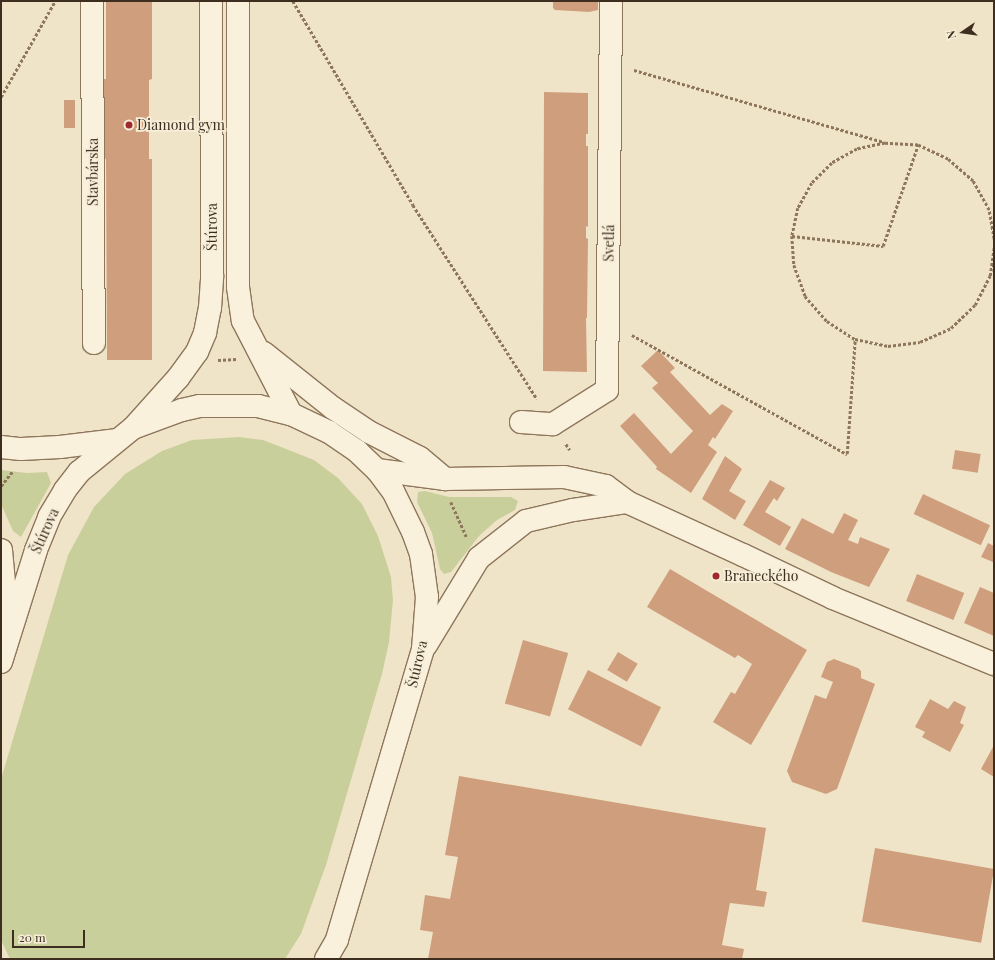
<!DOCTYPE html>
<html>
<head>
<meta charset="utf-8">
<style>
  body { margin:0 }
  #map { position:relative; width:995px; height:960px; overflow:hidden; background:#f0e4c8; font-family:"Playfair Display",serif }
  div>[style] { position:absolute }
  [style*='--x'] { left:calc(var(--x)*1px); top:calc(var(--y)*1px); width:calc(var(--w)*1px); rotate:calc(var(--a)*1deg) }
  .green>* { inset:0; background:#c9cf9b }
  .building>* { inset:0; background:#cf9f7d; transform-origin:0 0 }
  .path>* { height:2.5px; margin-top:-1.25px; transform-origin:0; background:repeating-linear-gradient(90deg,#8d765c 0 3px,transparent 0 5px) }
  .roads { filter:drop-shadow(1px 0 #8d765c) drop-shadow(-1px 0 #8d765c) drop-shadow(0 1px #8d765c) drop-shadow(0 -1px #8d765c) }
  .minor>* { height:22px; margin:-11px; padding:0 11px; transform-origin:11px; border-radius:11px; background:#faf1dc }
  .tertiary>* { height:22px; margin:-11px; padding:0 11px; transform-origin:11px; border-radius:11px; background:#faf1dc }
  .secondary>* { height:22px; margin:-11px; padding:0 11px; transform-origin:11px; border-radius:11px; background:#faf1dc }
  .dots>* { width:11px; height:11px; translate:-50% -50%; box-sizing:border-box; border:2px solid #f7eed8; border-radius:50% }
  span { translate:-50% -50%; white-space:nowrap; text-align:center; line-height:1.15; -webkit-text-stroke:3.5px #f7eed8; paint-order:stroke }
  .poi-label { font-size:14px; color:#3d2e20 }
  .left { translate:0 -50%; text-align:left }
  .street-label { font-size:14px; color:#3d2e20 }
  .frame { position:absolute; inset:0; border:2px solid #3d2e20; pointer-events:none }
  .north { position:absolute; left:943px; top:12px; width:40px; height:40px; -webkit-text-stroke:3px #f7eed8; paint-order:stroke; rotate:257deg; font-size:11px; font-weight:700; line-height:16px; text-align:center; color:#3d2e20 }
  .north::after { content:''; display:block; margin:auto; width:14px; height:18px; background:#3d2e20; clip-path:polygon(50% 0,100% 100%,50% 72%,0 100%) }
  .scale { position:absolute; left:12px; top:930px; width:73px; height:18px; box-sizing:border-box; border:2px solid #3d2e20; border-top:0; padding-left:5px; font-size:12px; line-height:14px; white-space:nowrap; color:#3d2e20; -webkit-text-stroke:3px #f7eed8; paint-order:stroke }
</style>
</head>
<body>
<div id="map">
  <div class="green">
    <i style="clip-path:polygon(239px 437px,263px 440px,314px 460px,338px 478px,362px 504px,378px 536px,391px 577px,393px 600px,389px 642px,382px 674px,326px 865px,301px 934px,285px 959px,10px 959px,1px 940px,1px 779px,68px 555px,94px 507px,125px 474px,162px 451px,192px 440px)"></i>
    <i style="clip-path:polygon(1px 470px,27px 473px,47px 472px,51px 483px,21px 537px,13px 531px,1px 504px)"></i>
    <i style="clip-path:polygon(425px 491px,449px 497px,511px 497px,518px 501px,515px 510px,497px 520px,479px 536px,451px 572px,444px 574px,440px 569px,432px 533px,417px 502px,418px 492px)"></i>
  </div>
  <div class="building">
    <i style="clip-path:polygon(106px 1px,152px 1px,152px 79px,149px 80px,149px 159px,152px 159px,152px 360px,107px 360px,106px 159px,102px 158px,103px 79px,106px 79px)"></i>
    <i style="clip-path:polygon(553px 1px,598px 1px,598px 10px,589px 12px,555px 10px,553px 8px)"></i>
    <i style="clip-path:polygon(544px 92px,588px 93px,588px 134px,586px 134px,586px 146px,588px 146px,588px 227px,586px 226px,586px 238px,588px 239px,587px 318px,586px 318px,587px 372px,543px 371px)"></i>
    <i style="left:64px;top:100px;width:11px;height:28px"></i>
    <i style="clip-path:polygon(658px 350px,675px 368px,670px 372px,710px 415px,722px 404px,733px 411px,715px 439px,713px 437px,708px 445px,717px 452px,691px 493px,656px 469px,657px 467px,620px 426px,634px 413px,671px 454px,693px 431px,652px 388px,658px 383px,641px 366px)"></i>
    <i style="left:955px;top:450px;width:26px;height:19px;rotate:9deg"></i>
    <i style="clip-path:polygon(725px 456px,742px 469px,729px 491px,746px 501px,735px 520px,702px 499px)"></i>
    <i style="clip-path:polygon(770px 480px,785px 488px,777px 501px,774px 498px,765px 512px,791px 527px,780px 546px,743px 525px)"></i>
    <i style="left:923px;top:494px;width:74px;height:22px;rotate:25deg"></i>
    <i style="clip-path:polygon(844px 513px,858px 520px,848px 540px,858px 544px,860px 537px,890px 549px,869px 587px,831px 572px,785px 549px,802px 518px,833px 534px)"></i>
    <i style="clip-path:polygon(988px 543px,994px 546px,993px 562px,981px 557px)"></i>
    <i style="clip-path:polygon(670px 569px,807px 650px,751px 745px,713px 722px,731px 692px,735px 694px,752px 664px,738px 655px,735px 658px,647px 607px)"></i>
    <i style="left:917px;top:574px;width:51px;height:29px;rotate:22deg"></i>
    <i style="clip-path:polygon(980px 587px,994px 593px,994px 636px,964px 623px)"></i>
    <i style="left:523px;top:640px;width:47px;height:66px;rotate:16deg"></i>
    <i style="left:618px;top:652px;width:23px;height:21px;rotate:31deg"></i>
    <i style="clip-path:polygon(834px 659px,858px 668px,861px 671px,861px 678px,875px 684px,837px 789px,826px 794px,792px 782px,787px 771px,815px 695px,826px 699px,833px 682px,821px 677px,827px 662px)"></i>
    <i style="left:588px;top:670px;width:82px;height:44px;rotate:27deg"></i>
    <i style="clip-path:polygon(930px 699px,948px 709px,954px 701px,966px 707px,960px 723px,964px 725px,950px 752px,922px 737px,925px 732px,915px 727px)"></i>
    <i style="clip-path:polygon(994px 745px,994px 777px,981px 769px)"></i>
    <i style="clip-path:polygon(459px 776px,766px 828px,756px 890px,767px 892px,764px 907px,730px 903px,722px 945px,744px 949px,742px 959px,428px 959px,433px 932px,420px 930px,425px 895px,450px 899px,458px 857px,445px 855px)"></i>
    <i style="left:875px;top:848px;width:121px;height:75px;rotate:10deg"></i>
  </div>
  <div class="path">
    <i style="--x:293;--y:1;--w:237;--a:59.5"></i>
    <i style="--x:413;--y:205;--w:230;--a:57.4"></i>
    <i style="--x:634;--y:70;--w:259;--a:16.1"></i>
    <i style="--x:1;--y:97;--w:110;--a:-60.6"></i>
    <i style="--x:792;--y:236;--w:92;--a:6.3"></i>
    <i style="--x:883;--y:246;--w:107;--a:-70.9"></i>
    <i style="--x:994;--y:239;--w:29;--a:-100"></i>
    <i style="--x:989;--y:210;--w:33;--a:-119"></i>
    <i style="--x:973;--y:181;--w:33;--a:-139"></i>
    <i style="--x:948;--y:159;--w:33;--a:-155"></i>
    <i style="--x:918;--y:145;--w:33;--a:-177"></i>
    <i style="--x:885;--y:143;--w:29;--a:168"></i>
    <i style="--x:857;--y:149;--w:29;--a:151"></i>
    <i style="--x:832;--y:163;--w:28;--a:135"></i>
    <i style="--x:812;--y:183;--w:29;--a:119"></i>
    <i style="--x:798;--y:208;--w:29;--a:102"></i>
    <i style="--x:792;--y:236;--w:29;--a:86"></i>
    <i style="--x:794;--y:265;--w:33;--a:70"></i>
    <i style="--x:805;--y:296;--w:33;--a:49"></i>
    <i style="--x:827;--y:321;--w:33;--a:33"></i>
    <i style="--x:855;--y:339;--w:34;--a:12"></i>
    <i style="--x:888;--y:346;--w:32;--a:-7"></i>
    <i style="--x:920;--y:342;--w:34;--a:-24"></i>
    <i style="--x:951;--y:328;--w:33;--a:-44"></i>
    <i style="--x:975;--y:305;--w:33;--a:-63"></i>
    <i style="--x:990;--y:276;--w:29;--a:-82"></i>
    <i style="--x:632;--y:335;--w:246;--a:29"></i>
    <i style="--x:847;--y:454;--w:115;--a:-86"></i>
    <i style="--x:218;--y:360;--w:19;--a:-3"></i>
    <i style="--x:566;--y:444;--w:7;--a:56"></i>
    <i style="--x:1;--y:486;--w:18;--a:-52"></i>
    <i style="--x:451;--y:502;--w:39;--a:66"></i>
  </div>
  <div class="roads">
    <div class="minor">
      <i style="--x:92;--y:1;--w:342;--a:89.7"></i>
      <i style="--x:521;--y:422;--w:32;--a:4"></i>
      <i style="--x:553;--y:424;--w:64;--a:-32.2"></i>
      <i style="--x:607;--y:390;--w:389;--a:-89.4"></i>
    </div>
    <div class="tertiary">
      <i style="--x:627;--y:502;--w:128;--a:24.6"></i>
      <i style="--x:743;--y:555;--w:100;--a:25.5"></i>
      <i style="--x:833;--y:598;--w:174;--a:22.3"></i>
    </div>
    <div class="secondary">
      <i style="--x:238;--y:1;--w:286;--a:90"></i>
      <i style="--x:238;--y:287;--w:34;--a:82"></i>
      <i style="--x:243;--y:321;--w:105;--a:62.7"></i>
      <i style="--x:264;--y:353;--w:88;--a:38.6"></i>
      <i style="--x:333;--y:408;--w:43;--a:33.7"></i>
      <i style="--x:369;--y:432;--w:57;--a:27"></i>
      <i style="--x:420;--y:458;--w:33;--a:40"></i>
      <i style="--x:133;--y:428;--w:52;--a:-20.2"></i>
      <i style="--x:182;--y:410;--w:18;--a:-13"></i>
      <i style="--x:200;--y:406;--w:58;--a:0"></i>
      <i style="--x:258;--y:406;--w:34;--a:14"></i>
      <i style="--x:291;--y:414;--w:42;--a:25.3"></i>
      <i style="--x:329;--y:432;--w:34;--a:34"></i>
      <i style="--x:357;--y:451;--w:28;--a:44"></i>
      <i style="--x:377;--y:470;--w:26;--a:53"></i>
      <i style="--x:393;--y:491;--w:46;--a:64"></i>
      <i style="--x:413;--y:532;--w:23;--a:70"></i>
      <i style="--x:421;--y:554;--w:43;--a:82.1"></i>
      <i style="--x:427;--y:597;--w:52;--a:94.4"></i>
      <i style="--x:423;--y:649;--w:303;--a:106.5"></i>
      <i style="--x:337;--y:940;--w:22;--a:120"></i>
      <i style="--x:1;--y:447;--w:20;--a:6"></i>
      <i style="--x:21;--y:449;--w:39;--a:-3"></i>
      <i style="--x:60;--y:447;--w:56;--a:-7.1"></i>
      <i style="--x:377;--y:470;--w:69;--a:7.5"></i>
      <i style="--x:445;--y:479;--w:119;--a:-1"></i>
      <i style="--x:564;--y:477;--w:43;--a:12.1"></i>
      <i style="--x:606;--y:486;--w:26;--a:37"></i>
      <i style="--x:1;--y:550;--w:75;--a:84.7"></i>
      <i style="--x:426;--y:645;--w:102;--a:-58.7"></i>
      <i style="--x:479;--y:558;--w:60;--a:-38.2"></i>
      <i style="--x:526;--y:521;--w:48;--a:-13.2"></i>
      <i style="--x:573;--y:510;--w:55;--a:-8.4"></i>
      <i style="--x:1;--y:662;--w:117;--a:-72.6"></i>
      <i style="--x:36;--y:550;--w:35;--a:-68"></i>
      <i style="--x:49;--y:517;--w:31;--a:-59"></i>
      <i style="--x:65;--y:490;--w:23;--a:-52"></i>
      <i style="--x:79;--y:472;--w:70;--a:-39.2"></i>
      <i style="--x:133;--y:428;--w:67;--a:-48"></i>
      <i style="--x:178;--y:378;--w:32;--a:-54"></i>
      <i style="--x:197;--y:352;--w:21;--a:-67"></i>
      <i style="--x:205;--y:333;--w:25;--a:-79"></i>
      <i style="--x:210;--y:308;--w:32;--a:-86"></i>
      <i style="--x:212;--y:276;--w:275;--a:-90.2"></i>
    </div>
  </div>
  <div class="dots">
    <i style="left:129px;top:125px;background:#9e2a2b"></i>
    <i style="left:716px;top:576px;background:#9e2a2b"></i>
  </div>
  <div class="poi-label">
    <span class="left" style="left:137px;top:125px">Diamond gym</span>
    <span class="left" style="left:724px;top:576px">Braneckého</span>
  </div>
  <div class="street-label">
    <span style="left:93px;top:172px;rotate:-90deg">Stavbárska</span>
    <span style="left:212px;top:227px;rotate:-90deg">Štúrova</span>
    <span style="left:609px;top:243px;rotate:-89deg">Svetlá</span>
    <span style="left:45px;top:531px;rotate:-66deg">Štúrova</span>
    <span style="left:417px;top:664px;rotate:-77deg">Štúrova</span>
  </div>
  <div class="frame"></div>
  <div class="north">N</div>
  <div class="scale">20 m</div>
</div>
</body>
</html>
